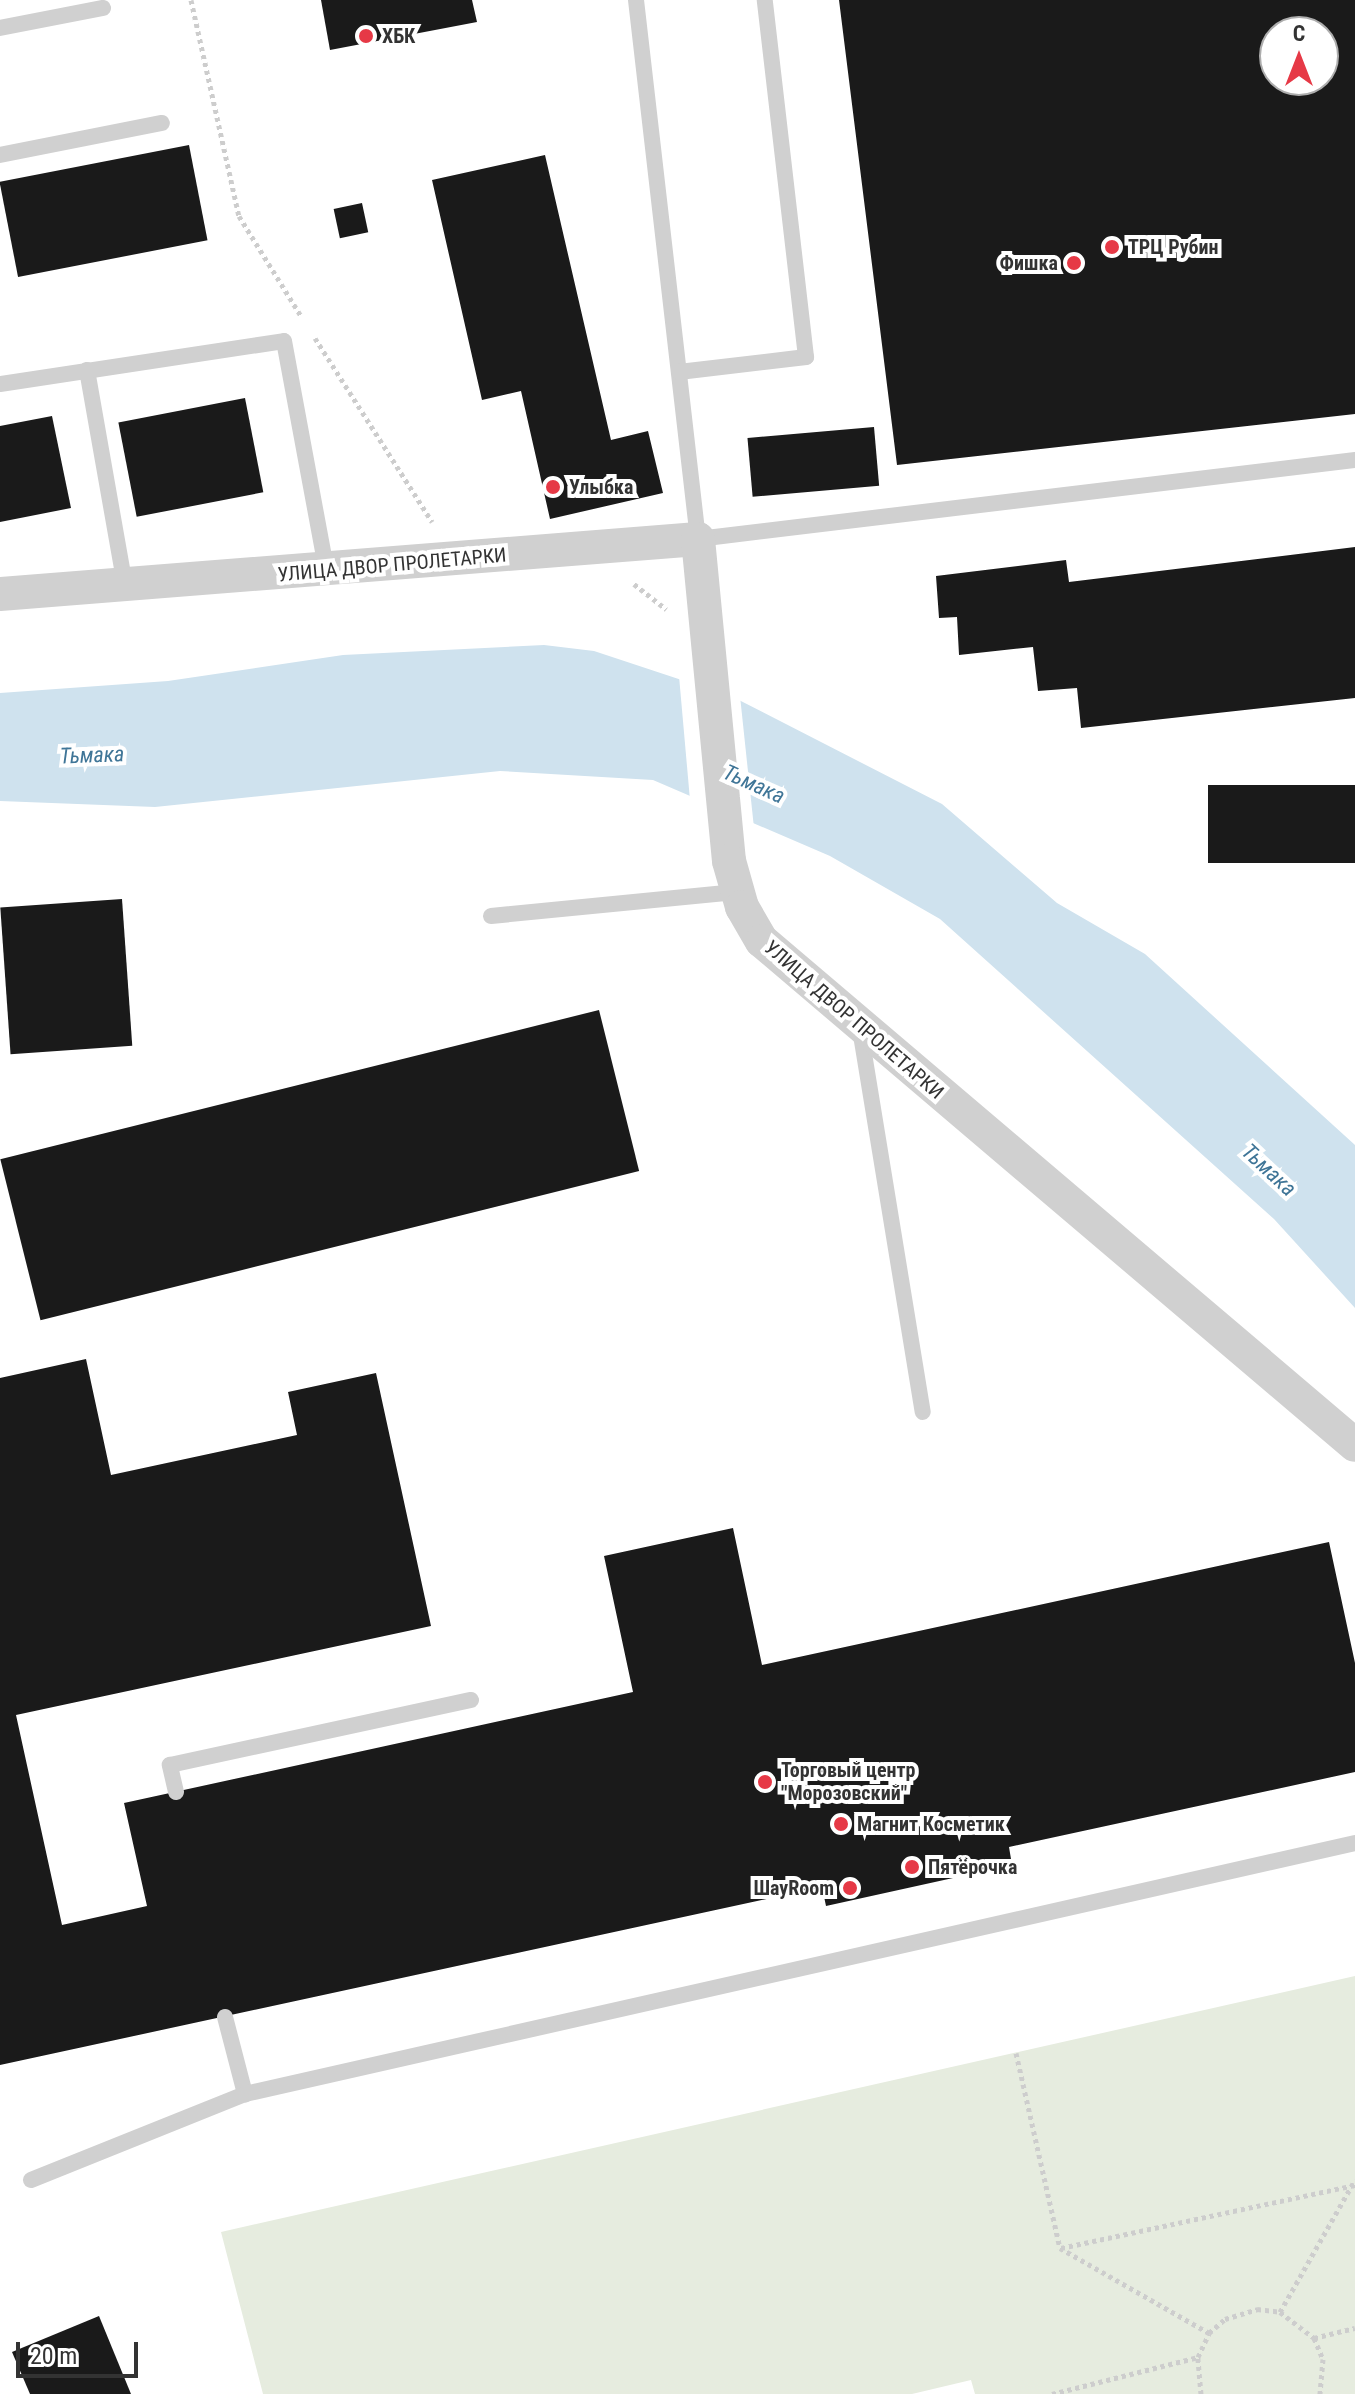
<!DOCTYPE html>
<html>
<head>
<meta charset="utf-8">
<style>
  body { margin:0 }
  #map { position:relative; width:1355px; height:2394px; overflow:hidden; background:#fff; font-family:"Roboto Condensed",sans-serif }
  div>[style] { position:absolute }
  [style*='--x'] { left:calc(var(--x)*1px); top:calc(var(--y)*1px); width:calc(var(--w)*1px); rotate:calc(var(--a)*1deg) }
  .green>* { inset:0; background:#e6ecdf }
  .water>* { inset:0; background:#cfe2ee }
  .pier>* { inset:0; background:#fff }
  .building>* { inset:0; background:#1a1a1a; transform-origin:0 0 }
  .path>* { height:5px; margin-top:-2.5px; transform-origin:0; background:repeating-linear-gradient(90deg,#cdcdcd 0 4px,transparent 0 8px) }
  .service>* { height:16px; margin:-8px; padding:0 8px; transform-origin:8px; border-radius:8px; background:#d0d0d0 }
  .minor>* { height:34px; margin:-17px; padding:0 17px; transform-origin:17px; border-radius:17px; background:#d0d0d0 }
  .dots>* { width:22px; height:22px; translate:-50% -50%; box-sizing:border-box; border:4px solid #fff; border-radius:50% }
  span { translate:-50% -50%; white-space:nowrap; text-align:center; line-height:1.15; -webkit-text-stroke:8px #fff; paint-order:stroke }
  .poi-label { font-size:20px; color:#333; font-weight:700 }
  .left { translate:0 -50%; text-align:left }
  .right { translate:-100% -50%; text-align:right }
  .street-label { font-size:20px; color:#333 }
  .water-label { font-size:22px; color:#3f7597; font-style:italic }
  .north { position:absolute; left:1259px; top:16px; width:80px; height:80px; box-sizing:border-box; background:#fff; border:2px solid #adadad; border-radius:50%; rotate:0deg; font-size:22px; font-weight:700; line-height:32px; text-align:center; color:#333 }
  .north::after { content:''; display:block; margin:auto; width:28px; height:36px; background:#e63946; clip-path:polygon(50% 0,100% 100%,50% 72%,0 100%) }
  .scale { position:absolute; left:16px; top:2342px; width:122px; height:36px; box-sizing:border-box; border:4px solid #333; border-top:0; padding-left:10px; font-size:24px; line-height:28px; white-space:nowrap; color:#333; -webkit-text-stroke:6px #fff; paint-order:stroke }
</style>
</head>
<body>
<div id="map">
  <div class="green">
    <i style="clip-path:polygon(1355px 1976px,1355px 2394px,975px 2394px,971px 2380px,912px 2394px,263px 2394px,221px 2232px)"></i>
  </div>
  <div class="water">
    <i style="clip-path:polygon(544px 645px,594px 651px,733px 697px,942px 804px,1057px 903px,1145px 954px,1355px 1145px,1355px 1308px,1274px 1219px,940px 919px,830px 856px,653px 780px,500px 771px,155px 807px,0 801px,0 693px,168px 681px,343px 655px)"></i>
  </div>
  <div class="pier">
    <i style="clip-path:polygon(679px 676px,740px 696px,754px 828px,690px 800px)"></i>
  </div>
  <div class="building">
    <i style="clip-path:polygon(321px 0,472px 0,477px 22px,330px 50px)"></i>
    <i style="clip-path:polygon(evenodd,839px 0,1355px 0,1355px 414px,897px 465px,839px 0,1275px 32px,1323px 32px,1323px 80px,1275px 80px,1275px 32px)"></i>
    <i style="left:189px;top:145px;width:97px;height:193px;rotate:79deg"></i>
    <i style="clip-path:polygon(545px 155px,611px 440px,648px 431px,663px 493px,550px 519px,521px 391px,482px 400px,432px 180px)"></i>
    <i style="left:362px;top:203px;width:30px;height:29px;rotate:78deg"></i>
    <i style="left:245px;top:398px;width:96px;height:129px;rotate:79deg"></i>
    <i style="clip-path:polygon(52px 416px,71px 508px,0 522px,0 426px)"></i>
    <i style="left:874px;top:427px;width:59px;height:127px;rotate:85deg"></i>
    <i style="clip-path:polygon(1355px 547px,1355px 698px,1081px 728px,1077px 688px,1038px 691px,1033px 647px,959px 655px,957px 617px,939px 618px,936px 576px,1066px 560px,1069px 582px)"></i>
    <i style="left:1355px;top:785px;width:78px;height:147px;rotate:90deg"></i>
    <i style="left:122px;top:899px;width:147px;height:122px;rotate:86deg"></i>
    <i style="left:599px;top:1010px;width:166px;height:617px;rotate:76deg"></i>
    <i style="clip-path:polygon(86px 1359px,111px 1475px,297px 1435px,288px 1392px,376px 1373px,431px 1626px,16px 1715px,62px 1925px,147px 1906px,124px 1803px,633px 1692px,604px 1556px,733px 1528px,762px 1665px,1329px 1542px,1355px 1663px,1355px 1772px,1009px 1847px,1012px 1865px,826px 1906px,822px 1887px,0 2065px,0 1378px)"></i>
    <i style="clip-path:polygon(99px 2316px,131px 2394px,30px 2394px,12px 2352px)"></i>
  </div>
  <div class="path">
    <i style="--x:191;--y:0;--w:221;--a:77.5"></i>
    <i style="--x:239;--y:216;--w:118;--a:58.2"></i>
    <i style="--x:315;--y:338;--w:218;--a:57.5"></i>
    <i style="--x:634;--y:584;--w:41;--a:38"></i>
    <i style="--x:1016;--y:2053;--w:200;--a:77.3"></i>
    <i style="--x:1060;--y:2248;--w:172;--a:29.7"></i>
    <i style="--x:1061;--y:2248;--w:301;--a:-12.1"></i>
    <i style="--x:1280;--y:2312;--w:152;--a:-60.4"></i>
    <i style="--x:1314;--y:2338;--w:42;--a:-13.7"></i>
    <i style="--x:1052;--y:2394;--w:151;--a:-14.2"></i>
    <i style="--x:1201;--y:2394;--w:37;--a:-95"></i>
    <i style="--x:1198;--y:2357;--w:26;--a:-65"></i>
    <i style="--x:1209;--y:2333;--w:21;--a:-41"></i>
    <i style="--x:1225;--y:2319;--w:34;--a:-17"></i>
    <i style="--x:1257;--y:2309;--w:23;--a:7"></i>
    <i style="--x:1280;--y:2312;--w:43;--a:37.4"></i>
    <i style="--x:1314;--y:2338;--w:23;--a:67"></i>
    <i style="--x:1323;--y:2359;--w:35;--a:95"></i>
  </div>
  <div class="service">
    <i style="--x:636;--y:0;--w:543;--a:83.44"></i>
    <i style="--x:698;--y:539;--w:662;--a:-6.86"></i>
    <i style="--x:0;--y:28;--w:105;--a:-11"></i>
    <i style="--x:0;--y:155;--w:165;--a:-11.2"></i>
    <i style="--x:87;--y:370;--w:219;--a:80"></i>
    <i style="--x:679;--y:372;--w:128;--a:-6.7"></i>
    <i style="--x:806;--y:357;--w:359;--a:-96.6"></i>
    <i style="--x:0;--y:384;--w:287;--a:-8.6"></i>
    <i style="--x:284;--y:341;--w:235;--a:79.5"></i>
    <i style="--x:491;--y:916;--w:246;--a:-5.6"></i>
    <i style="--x:860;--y:1029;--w:388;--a:80.7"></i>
    <i style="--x:176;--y:1792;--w:28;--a:-103"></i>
    <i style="--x:170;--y:1765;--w:308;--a:-12.2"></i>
    <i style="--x:225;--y:2017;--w:80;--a:75.4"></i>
    <i style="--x:31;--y:2180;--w:231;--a:-21.9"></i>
    <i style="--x:245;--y:2094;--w:1138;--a:-12.74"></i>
  </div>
  <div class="minor">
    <i style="--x:0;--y:594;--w:700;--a:-4.51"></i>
    <i style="--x:698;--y:539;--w:323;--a:84.5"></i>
    <i style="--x:729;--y:861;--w:48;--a:74.2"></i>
    <i style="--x:742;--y:907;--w:39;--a:60"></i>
    <i style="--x:762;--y:941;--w:778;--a:40.36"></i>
  </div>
  <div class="dots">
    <i style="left:366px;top:36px;background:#e63946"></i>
    <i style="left:1112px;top:247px;background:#e63946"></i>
    <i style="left:1074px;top:263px;background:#e63946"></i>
    <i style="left:553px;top:487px;background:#e63946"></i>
    <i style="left:765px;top:1782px;background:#e63946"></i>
    <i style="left:841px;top:1824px;background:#e63946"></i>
    <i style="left:912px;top:1867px;background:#e63946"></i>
    <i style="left:850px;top:1888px;background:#e63946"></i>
  </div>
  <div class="poi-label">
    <span class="left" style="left:382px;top:36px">ХБК</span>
    <span class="left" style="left:1128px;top:247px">ТРЦ Рубин</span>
    <span class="right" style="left:1058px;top:263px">Фишка</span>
    <span class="left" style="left:569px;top:487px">Улыбка</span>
    <span class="left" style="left:781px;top:1782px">Торговый центр<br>"Морозовский"</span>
    <span class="left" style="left:857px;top:1824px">Магнит Косметик</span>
    <span class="left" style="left:928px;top:1867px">Пятёрочка</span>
    <span class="right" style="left:834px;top:1888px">ШауRoom</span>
  </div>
  <div class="street-label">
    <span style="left:392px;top:565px;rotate:-5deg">УЛИЦА ДВОР ПРОЛЕТАРКИ</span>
    <span style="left:854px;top:1020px;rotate:41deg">УЛИЦА ДВОР ПРОЛЕТАРКИ</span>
  </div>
  <div class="water-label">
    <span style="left:92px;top:755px;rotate:-2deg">Тьмака</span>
    <span style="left:754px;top:784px;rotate:24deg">Тьмака</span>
    <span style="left:1269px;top:1170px;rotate:43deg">Тьмака</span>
  </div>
  <div class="north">С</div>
  <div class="scale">20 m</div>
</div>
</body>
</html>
